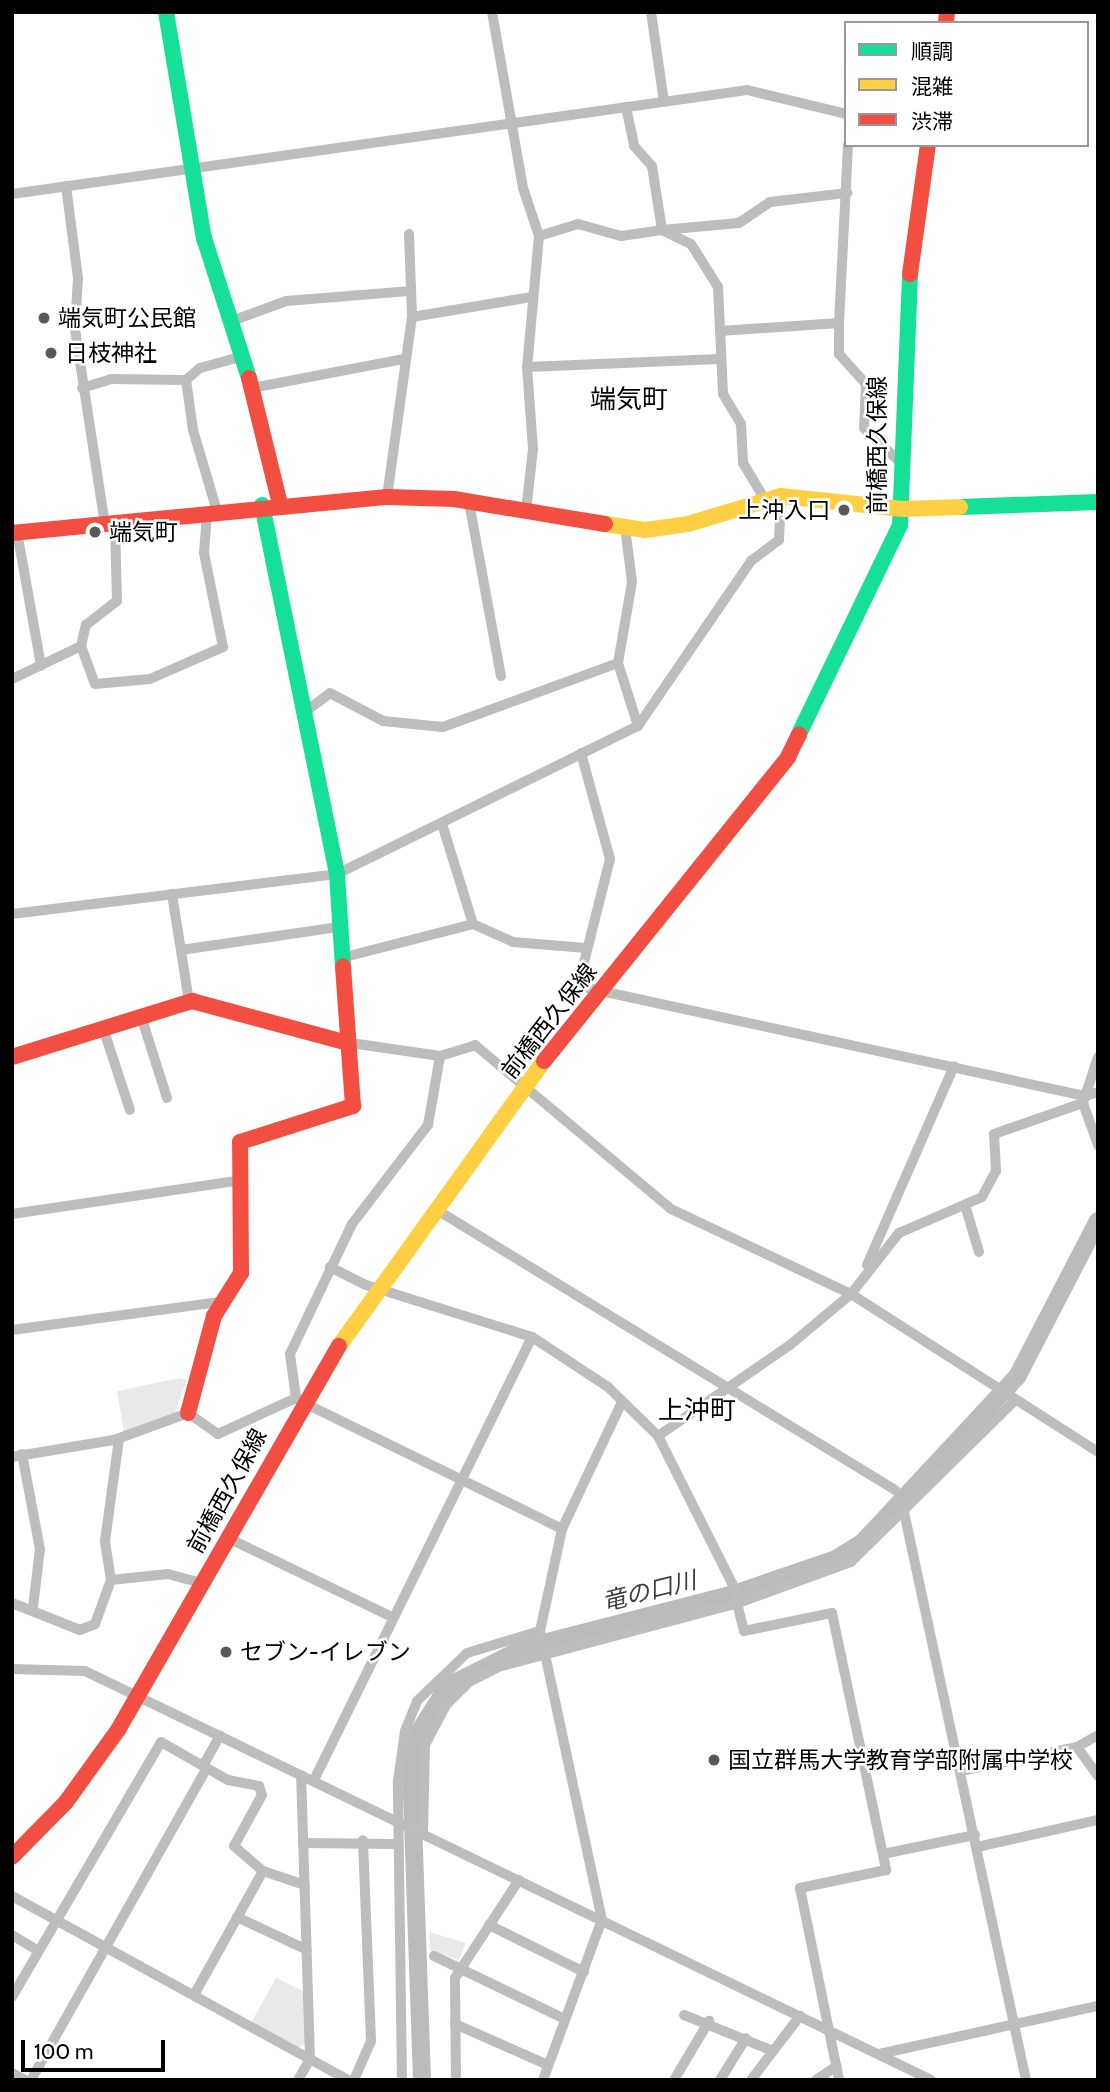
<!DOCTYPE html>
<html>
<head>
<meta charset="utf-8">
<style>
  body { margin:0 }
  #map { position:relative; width:1110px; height:2092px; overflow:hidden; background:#fff; font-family:Cabin,"Noto Sans JP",sans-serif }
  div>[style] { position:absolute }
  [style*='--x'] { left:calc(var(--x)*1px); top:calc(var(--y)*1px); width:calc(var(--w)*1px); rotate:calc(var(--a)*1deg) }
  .green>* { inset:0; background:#e9e9e9 }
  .river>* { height:18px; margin:-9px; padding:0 9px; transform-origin:9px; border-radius:9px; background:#bbb }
  .street>* { height:10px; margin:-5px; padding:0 5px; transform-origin:5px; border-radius:5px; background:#bdbdbd }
  .fast>* { height:16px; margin:-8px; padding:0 8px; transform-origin:8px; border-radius:8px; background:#16e098 }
  .slow>* { height:16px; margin:-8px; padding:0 8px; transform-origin:8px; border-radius:8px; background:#ffcf43 }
  .jam>* { height:16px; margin:-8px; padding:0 8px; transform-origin:8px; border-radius:8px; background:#f24e42 }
  .dots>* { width:19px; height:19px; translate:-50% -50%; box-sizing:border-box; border:4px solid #fff; border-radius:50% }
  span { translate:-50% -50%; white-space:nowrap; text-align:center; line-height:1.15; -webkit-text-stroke:5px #fff; paint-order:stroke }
  .poi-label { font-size:23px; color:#000 }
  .left { translate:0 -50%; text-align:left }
  .right { translate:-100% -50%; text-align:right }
  .street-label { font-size:23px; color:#000 }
  .water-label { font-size:24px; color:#3f3f3f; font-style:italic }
  .quarter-label { font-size:26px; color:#000 }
  .frame { position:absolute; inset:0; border:14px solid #000; pointer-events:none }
  .legend { position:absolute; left:844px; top:21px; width:245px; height:126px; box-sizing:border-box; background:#fff; border:2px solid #999; margin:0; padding:9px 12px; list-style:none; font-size:21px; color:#000 }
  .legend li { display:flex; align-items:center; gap:14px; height:35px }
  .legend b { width:35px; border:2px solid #999 }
  .scale { position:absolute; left:21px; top:2040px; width:144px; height:32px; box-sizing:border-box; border:4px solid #000; border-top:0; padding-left:9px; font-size:21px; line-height:24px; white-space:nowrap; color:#000; -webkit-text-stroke:5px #fff; paint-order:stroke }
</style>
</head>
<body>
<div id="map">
  <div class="green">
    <i style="clip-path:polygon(179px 1378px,187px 1380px,174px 1414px,124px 1432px,117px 1391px)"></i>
    <i style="clip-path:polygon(429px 1932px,466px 1943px,459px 1960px,430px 1951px)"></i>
    <i style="clip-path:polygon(276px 1978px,305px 1992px,306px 2043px,299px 2048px,251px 2023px)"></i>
  </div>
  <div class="river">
    <i style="--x:422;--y:2080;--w:309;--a:-92"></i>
    <i style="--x:411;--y:1771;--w:36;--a:-81"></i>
    <i style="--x:417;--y:1735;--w:58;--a:-57.7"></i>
    <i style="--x:448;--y:1686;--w:85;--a:-26.6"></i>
    <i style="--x:524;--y:1648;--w:214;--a:-14.4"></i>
    <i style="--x:731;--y:1595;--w:111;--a:-18.9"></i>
    <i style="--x:836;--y:1559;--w:31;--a:-32"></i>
    <i style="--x:862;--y:1543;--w:227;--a:-47"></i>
    <i style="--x:1017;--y:1377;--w:176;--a:-62.6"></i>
  </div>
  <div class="street">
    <i style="--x:492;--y:12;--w:179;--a:80"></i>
    <i style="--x:523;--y:188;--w:51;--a:71.6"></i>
    <i style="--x:539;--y:236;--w:132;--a:95.2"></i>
    <i style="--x:527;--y:367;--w:82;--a:85.8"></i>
    <i style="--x:533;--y:449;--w:62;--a:96.4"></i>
    <i style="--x:651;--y:12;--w:91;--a:81.8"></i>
    <i style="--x:626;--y:107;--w:40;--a:78"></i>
    <i style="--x:634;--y:146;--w:27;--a:48"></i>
    <i style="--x:652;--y:166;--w:65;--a:81.1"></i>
    <i style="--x:662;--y:230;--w:77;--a:-5.2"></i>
    <i style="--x:739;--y:223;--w:37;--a:-34"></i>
    <i style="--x:770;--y:202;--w:78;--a:-6.7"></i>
    <i style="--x:66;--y:186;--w:93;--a:82.6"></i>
    <i style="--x:78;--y:278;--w:51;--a:93.4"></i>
    <i style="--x:75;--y:329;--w:198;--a:81.3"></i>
    <i style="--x:12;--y:194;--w:742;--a:-8.05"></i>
    <i style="--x:747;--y:90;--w:102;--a:13.6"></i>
    <i style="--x:409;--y:234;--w:83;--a:87.9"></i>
    <i style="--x:539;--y:236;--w:41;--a:-17.1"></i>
    <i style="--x:578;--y:224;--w:45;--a:15.6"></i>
    <i style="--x:621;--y:236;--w:41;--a:-8.3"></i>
    <i style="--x:662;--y:230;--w:32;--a:26"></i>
    <i style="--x:691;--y:244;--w:51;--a:57.9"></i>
    <i style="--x:718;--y:287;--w:107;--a:87.3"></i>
    <i style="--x:723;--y:394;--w:35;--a:59"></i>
    <i style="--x:741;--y:424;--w:39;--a:87"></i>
    <i style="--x:743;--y:463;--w:41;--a:59"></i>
    <i style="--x:229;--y:322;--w:61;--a:-20.2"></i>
    <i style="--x:286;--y:301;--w:123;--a:-4.6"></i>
    <i style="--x:839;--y:323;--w:31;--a:90"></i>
    <i style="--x:839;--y:354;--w:40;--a:48"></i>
    <i style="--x:866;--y:384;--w:44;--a:92.6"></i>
    <i style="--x:864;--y:428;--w:52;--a:43.5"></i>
    <i style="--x:720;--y:331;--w:119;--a:-3.8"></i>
    <i style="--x:839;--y:323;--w:178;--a:-87.1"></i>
    <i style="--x:527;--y:367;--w:192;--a:-2.4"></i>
    <i style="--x:186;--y:380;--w:50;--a:82"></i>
    <i style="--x:193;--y:430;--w:84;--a:73.5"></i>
    <i style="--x:82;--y:388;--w:30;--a:-17"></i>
    <i style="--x:111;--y:379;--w:75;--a:0.8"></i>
    <i style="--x:186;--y:380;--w:18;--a:-41"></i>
    <i style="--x:200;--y:368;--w:41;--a:-15.4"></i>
    <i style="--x:252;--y:388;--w:155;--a:-10.8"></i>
    <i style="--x:387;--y:497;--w:182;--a:-82.1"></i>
    <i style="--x:412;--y:317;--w:122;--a:-9.5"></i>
    <i style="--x:469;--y:502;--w:177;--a:79.6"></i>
    <i style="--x:625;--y:527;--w:55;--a:82.7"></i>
    <i style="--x:632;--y:582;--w:82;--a:99.8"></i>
    <i style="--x:618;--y:663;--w:66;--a:72.4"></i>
    <i style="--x:17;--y:532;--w:136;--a:79.8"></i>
    <i style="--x:81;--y:646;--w:22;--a:-77"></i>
    <i style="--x:86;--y:625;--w:39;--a:-38"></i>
    <i style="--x:117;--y:601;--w:77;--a:-91.5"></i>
    <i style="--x:12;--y:679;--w:76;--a:-25.6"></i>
    <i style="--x:81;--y:646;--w:40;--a:69.8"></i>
    <i style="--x:95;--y:684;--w:55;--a:-5.2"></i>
    <i style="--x:150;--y:679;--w:80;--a:-23.7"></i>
    <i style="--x:223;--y:647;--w:96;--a:-101.4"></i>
    <i style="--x:204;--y:553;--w:40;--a:-85.7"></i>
    <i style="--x:305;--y:712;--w:31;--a:-37"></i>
    <i style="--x:330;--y:693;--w:60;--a:27.8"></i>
    <i style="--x:383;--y:721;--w:60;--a:5.7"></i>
    <i style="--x:443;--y:727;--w:186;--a:-20.1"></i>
    <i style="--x:581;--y:753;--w:110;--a:74.7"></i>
    <i style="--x:610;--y:859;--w:131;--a:104.1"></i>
    <i style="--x:578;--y:986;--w:519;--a:12.24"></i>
    <i style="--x:1085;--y:1096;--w:14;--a:-17"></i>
    <i style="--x:172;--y:894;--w:108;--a:81"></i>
    <i style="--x:12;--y:914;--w:327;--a:-7"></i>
    <i style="--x:337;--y:874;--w:335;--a:-26.2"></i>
    <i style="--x:638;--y:726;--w:200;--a:-55.6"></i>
    <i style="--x:751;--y:561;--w:35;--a:-37"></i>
    <i style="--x:779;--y:540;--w:44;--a:-87.4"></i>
    <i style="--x:473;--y:924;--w:44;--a:24.2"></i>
    <i style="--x:513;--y:942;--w:73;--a:4.7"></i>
    <i style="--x:181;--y:950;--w:160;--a:-8.3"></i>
    <i style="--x:341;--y:958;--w:136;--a:-14.4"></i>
    <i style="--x:473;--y:924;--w:105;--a:-107.2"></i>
    <i style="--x:141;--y:1016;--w:86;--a:72.4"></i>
    <i style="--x:104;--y:1031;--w:83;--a:71.8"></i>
    <i style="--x:344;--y:1042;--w:97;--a:8.3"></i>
    <i style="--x:440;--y:1056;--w:37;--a:-17"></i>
    <i style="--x:475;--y:1045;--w:256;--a:39.9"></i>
    <i style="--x:671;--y:1209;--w:199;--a:25.3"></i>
    <i style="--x:851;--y:1294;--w:293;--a:32.6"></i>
    <i style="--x:1098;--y:1057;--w:48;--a:108.1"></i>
    <i style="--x:1083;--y:1103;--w:45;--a:70.3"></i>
    <i style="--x:965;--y:1205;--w:49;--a:73.4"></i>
    <i style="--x:437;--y:1210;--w:537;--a:31.44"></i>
    <i style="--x:12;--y:1214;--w:232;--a:-8.4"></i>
    <i style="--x:867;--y:1265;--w:217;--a:-66.4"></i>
    <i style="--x:330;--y:1267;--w:40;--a:26.6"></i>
    <i style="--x:366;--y:1285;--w:174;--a:17.4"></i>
    <i style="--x:532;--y:1337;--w:91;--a:33.3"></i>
    <i style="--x:608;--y:1387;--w:70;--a:44.4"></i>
    <i style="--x:658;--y:1436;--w:165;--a:63.3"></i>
    <i style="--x:732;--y:1583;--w:49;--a:76"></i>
    <i style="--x:744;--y:1631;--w:90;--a:-11.6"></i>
    <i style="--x:832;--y:1613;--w:263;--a:78.1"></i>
    <i style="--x:886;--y:1870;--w:88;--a:168.2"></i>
    <i style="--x:800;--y:1888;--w:196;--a:78.5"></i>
    <i style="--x:12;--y:1330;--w:210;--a:-7.7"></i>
    <i style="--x:296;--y:1398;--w:44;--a:-97.8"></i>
    <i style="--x:290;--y:1354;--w:144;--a:-64.5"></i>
    <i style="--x:352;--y:1224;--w:125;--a:-52.5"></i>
    <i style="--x:428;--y:1125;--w:70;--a:-80.1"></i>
    <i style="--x:298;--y:1400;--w:294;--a:26"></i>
    <i style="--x:658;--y:1436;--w:160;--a:-34.6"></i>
    <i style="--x:790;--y:1345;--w:80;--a:-39.9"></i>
    <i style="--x:851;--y:1294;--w:78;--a:-51.8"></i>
    <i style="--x:899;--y:1233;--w:90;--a:-23.4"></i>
    <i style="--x:982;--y:1197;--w:30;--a:-62"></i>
    <i style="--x:996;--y:1171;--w:37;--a:-93"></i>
    <i style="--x:994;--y:1134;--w:94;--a:-19.2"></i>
    <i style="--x:22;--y:1454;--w:97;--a:79.3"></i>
    <i style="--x:40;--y:1549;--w:58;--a:96.9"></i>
    <i style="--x:12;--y:1457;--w:103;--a:-9.5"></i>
    <i style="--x:114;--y:1440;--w:79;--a:-20"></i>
    <i style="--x:188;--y:1413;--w:37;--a:35"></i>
    <i style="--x:218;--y:1434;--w:86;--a:-24.8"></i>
    <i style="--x:904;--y:1512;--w:581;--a:77.88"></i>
    <i style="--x:228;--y:1538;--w:182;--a:25.7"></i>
    <i style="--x:111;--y:1580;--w:57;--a:-6"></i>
    <i style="--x:168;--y:1574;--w:35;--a:15"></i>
    <i style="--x:12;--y:1603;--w:73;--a:21.7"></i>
    <i style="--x:80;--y:1630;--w:16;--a:-22"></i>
    <i style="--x:95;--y:1624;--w:47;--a:-70"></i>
    <i style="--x:111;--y:1580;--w:39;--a:-99"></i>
    <i style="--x:105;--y:1541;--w:103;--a:-82.2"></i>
    <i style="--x:12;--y:1669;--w:73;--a:1.6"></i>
    <i style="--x:85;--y:1671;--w:940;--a:25.8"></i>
    <i style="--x:1098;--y:1735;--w:24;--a:150"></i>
    <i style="--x:1077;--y:1747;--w:36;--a:54"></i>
    <i style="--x:203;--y:1766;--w:35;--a:-61"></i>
    <i style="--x:961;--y:1771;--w:118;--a:-11.7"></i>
    <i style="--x:314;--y:1780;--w:494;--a:-63.8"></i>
    <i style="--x:423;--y:1833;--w:88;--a:-88.7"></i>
    <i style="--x:425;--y:1745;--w:45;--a:-62.3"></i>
    <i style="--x:446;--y:1705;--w:33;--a:-45"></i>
    <i style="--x:469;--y:1682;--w:33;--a:-27"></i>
    <i style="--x:498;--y:1667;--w:248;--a:-14.9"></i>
    <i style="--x:738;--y:1603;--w:120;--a:-19.9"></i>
    <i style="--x:851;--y:1562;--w:228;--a:-44.6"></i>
    <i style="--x:303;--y:1843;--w:95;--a:0.6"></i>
    <i style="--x:977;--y:1847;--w:124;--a:-12.6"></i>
    <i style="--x:883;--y:1854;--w:94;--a:-11.7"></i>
    <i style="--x:12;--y:1896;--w:383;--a:28.7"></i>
    <i style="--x:237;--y:1917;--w:77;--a:25.2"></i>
    <i style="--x:489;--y:1925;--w:106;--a:26.3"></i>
    <i style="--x:12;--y:1935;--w:31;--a:31"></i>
    <i style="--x:434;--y:1956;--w:145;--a:25.7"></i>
    <i style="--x:194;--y:1995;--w:142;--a:-60.9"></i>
    <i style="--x:12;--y:1997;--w:295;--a:-59.7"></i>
    <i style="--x:161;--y:1742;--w:77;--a:29.6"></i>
    <i style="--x:228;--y:1780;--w:32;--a:11"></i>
    <i style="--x:259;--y:1786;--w:9;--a:72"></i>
    <i style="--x:262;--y:1795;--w:58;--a:118.8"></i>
    <i style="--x:234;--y:1846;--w:38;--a:41"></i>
    <i style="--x:263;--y:1871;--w:44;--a:18.4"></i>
    <i style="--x:684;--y:2015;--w:96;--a:22"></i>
    <i style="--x:455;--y:2024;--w:102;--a:23.8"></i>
    <i style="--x:879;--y:2054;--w:224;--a:-12.4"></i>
    <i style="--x:12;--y:2073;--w:15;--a:28"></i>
    <i style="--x:31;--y:2080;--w:358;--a:-60.6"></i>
    <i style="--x:298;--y:2080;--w:24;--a:-60"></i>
    <i style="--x:310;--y:2059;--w:284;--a:-91.8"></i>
    <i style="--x:354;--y:2080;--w:43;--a:-66.4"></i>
    <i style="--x:371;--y:2041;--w:201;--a:-92.3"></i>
    <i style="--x:402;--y:2080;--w:299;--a:-90.8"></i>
    <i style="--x:398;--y:1781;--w:50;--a:-82"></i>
    <i style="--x:405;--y:1731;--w:32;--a:-68"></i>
    <i style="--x:417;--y:1701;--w:69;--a:-43.8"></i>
    <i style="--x:467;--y:1653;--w:76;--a:-16.8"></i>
    <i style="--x:456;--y:2080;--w:102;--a:-90.6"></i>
    <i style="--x:455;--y:1978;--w:117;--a:-56.9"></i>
    <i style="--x:543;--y:2080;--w:171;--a:-69.8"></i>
    <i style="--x:602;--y:1920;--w:296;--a:-102.1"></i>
    <i style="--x:540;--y:1631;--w:104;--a:-77.8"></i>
    <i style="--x:562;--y:1529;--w:140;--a:-64.7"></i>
    <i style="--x:674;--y:2080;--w:69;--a:-59.3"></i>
    <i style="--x:720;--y:2080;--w:49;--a:-58.2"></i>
    <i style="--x:751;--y:2080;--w:81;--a:-52.6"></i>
    <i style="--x:816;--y:2080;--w:25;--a:-34"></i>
  </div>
  <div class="fast">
    <i style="--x:166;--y:12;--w:229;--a:80.5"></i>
    <i style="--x:204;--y:238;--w:147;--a:72.2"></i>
    <i style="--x:262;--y:505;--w:377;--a:78.5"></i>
    <i style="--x:337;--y:874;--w:92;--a:86.3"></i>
    <i style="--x:960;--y:507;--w:138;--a:-2.1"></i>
    <i style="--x:799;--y:734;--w:232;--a:-64.2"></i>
    <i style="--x:900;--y:525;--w:251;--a:-87.7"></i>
  </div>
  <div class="slow">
    <i style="--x:605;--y:524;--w:40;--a:8.5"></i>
    <i style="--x:645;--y:530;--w:43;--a:-7.9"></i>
    <i style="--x:688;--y:524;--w:97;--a:-16.8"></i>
    <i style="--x:781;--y:496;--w:123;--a:6.1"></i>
    <i style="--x:903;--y:509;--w:57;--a:-2"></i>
    <i style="--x:339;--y:1346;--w:351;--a:-54.3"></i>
  </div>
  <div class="jam">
    <i style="--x:946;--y:23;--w:11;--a:-85"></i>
    <i style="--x:910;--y:274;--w:130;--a:-82.1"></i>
    <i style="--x:249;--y:378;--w:130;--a:76.2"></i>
    <i style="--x:12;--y:533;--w:377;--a:-5.5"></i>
    <i style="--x:387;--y:497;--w:67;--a:1.7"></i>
    <i style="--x:454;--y:499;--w:153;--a:9.4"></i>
    <i style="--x:12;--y:1057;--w:189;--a:-17.3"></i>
    <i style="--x:192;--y:1001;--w:157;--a:15.1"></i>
    <i style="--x:544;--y:1061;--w:390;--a:-51.2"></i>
    <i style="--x:788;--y:757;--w:25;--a:-64"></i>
    <i style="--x:188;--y:1413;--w:100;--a:-75"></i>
    <i style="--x:214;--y:1316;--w:51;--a:-57.9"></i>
    <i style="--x:241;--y:1273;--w:131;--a:-90.4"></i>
    <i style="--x:240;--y:1142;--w:119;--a:-17.7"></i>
    <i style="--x:353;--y:1106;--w:140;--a:-94.1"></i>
    <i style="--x:12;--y:1857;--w:77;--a:-45.5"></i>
    <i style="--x:66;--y:1802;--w:89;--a:-54.2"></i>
    <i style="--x:118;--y:1730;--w:443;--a:-60.1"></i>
  </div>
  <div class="dots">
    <i style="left:44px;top:318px;background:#595959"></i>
    <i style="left:51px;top:353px;background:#595959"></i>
    <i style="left:844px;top:510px;background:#595959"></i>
    <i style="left:95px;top:532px;background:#595959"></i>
    <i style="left:226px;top:1652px;background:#595959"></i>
    <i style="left:714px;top:1760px;background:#595959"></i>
  </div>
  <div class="poi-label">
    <span class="left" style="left:58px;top:318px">端気町公民館</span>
    <span class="left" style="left:65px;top:353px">日枝神社</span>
    <span class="right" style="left:830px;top:510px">上沖入口</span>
    <span class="left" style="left:109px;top:532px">端気町</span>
    <span class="left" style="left:240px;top:1652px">セブン-イレブン</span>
    <span class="left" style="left:728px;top:1760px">国立群馬大学教育学部附属中学校</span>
  </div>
  <div class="street-label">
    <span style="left:877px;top:445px;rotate:-90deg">前橋西久保線</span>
    <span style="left:549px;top:1021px;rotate:-52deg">前橋西久保線</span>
    <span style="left:227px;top:1491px;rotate:-61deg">前橋西久保線</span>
  </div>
  <div class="water-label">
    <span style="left:649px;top:1591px;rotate:-14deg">竜の口川</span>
  </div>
  <div class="quarter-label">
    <span style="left:629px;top:400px">端気町</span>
    <span style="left:697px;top:1411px">上沖町</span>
  </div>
  <div class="frame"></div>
  <ul class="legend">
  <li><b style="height:9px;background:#16e098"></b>順調</li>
  <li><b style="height:9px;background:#ffcf43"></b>混雑</li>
  <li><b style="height:9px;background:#f24e42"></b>渋滞</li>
  </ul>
  <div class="scale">100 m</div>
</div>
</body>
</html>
